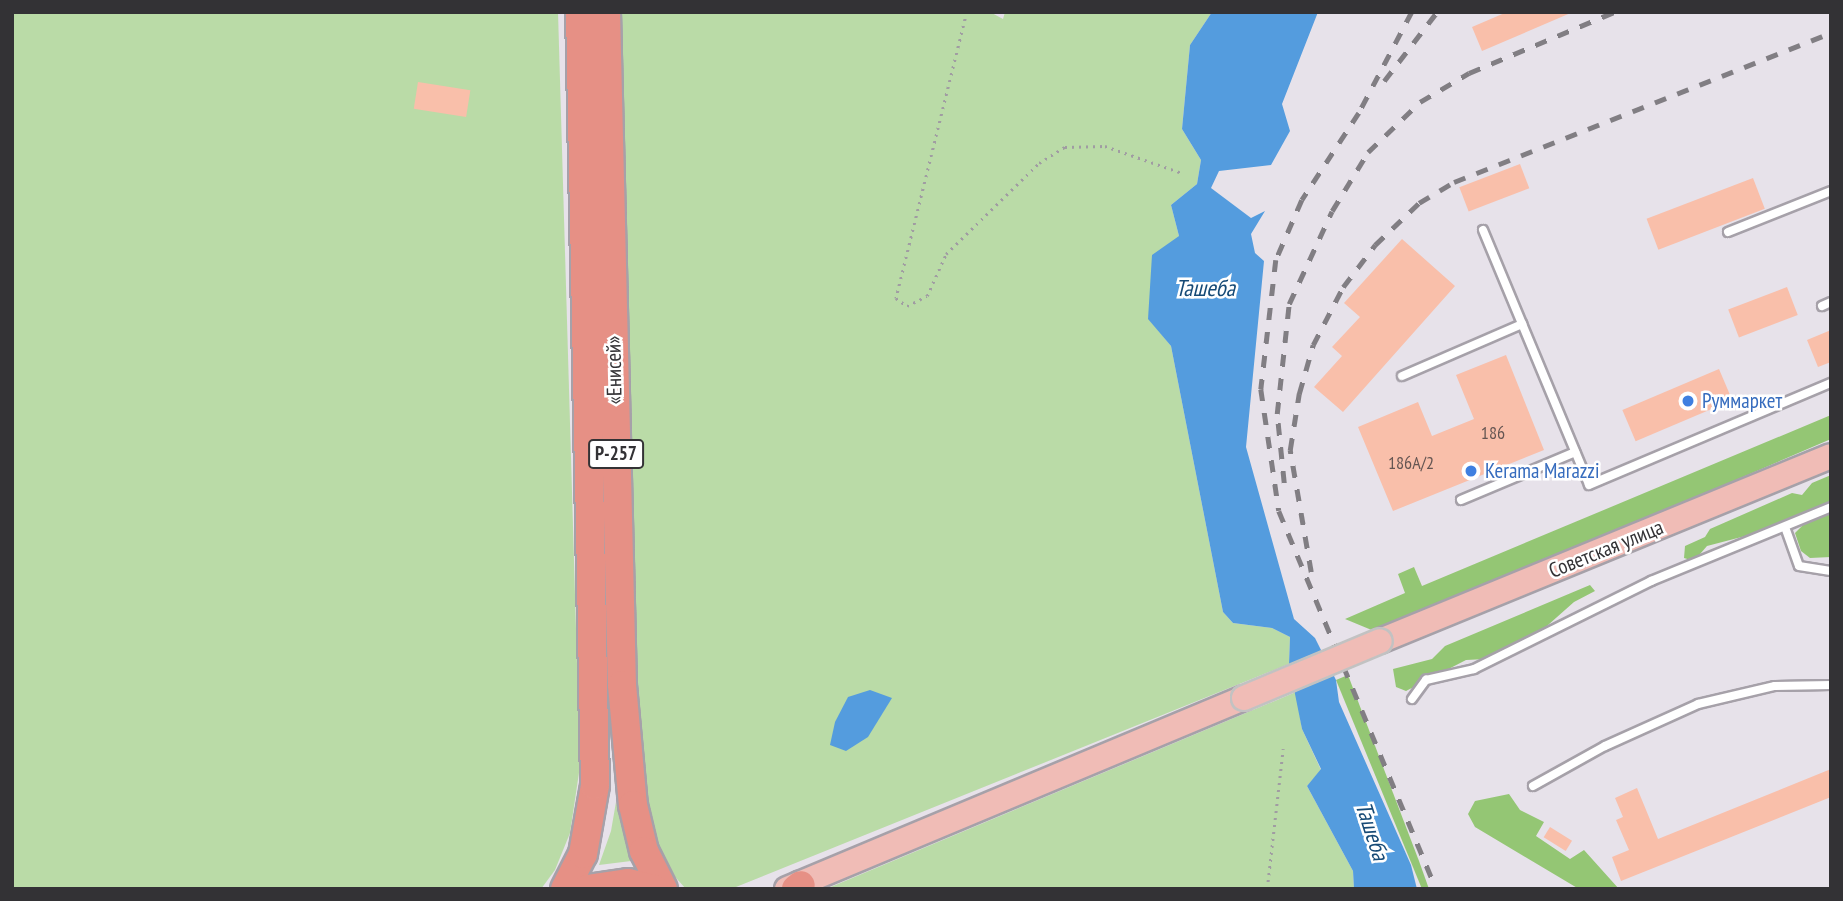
<!DOCTYPE html>
<html>
<head>
<meta charset="utf-8">
<style>
  body { margin:0 }
  #map { position:relative; width:1843px; height:901px; overflow:hidden; background:#e7e2ea; font-family:"PT Sans Narrow",sans-serif }
  div>[style] { position:absolute }
  [style*='--x'] { left:calc(var(--x)*1px); top:calc(var(--y)*1px); width:calc(var(--w)*1px); rotate:calc(var(--a)*1deg) }
  .green>* { inset:0; background:#badba7 }
  .forest>* { inset:0; background:#94c674 }
  .water>* { inset:0; background:#549cde }
  .building>* { inset:0; background:#f9bfaa; transform-origin:0 0 }
  .path>* { height:2.5px; margin-top:-1.25px; transform-origin:0; background:repeating-linear-gradient(90deg,#a09ca2 0 2px,transparent 0 7px) }
  .roads { filter:drop-shadow(2px 0 #a6a1a9) drop-shadow(-2px 0 #a6a1a9) drop-shadow(0 2px #a6a1a9) drop-shadow(0 -2px #a6a1a9) }
  .lane>* { height:8px; margin:-4px; padding:0 4px; transform-origin:4px; border-radius:4px; background:#fff }
  .primary>* { height:24px; margin:-12px; padding:0 12px; transform-origin:12px; border-radius:12px; background:#f0bcb6 }
  .highway>* { height:28px; margin:-14px; padding:0 14px; transform-origin:14px; border-radius:14px; background:#e69085 }
  .rail>* { height:4.5px; margin-top:-2.25px; transform-origin:0; background:repeating-linear-gradient(90deg,#817e83 0 12px,transparent 0 24px) }
  .bridges { filter:drop-shadow(2px 0 #c2c2c2) drop-shadow(-2px 0 #c2c2c2) drop-shadow(0 2px #c2c2c2) drop-shadow(0 -2px #c2c2c2) }
  .primary-bridge>* { height:24px; margin:-12px; padding:0 12px; transform-origin:12px; border-radius:12px; background:#f0bcb6 }
  .dots>* { width:19px; height:19px; translate:-50% -50%; box-sizing:border-box; border:4px solid #fff; border-radius:50% }
  span { translate:-50% -50%; white-space:nowrap; text-align:center; line-height:1.15; -webkit-text-stroke:5px #fff; paint-order:stroke }
  .number-label { font-size:18px; color:#645552 }
  .number-label span { -webkit-text-stroke-width:0 }
  .shield-label span { padding:2px 5px; background:#fff; border:2px solid; border-radius:5px; -webkit-text-stroke-width:0 }
  .shield-label { font-size:19px; color:#333235; font-weight:700 }
  .street-label { font-size:21px; color:#333235 }
  .shop-label { font-size:21px; color:#366cbe }
  .left { translate:0 -50%; text-align:left }
  .water-label { font-size:23px; color:#164a76; font-style:italic }
  .frame { position:absolute; inset:0; border:14px solid #333235; pointer-events:none }
</style>
</head>
<body>
<div id="map">
  <div class="green">
    <i style="clip-path:polygon(12px 12px,558px 12px,580px 766px,570px 833px,555px 870px,541px 889px,12px 889px)"></i>
    <i style="clip-path:polygon(618px 12px,990px 12px,1003px 19px,1005px 12px,1212px 12px,1190px 45px,1182px 129px,1201px 160px,1197px 184px,1171px 205px,1179px 236px,1148px 318px,1171px 346px,1223px 612px,1233px 623px,1272px 628px,1290px 637px,1289px 664px,731px 889px,686px 889px,668px 869px,650px 822px,635px 685px)"></i>
    <i style="clip-path:polygon(1296px 692px,1302px 729px,1321px 770px,1307px 786px,1353px 871px,1354px 889px,826px 889px)"></i>
    <i style="clip-path:polygon(616px 802px,631px 861px,599px 865px,611px 831px)"></i>
  </div>
  <div class="forest">
    <i style="clip-path:polygon(1831px 415px,1831px 439px,1673px 507px,1374px 631px,1345px 619px,1405px 593px,1398px 574px,1414px 567px,1422px 586px)"></i>
    <i style="clip-path:polygon(1831px 475px,1831px 501px,1753px 534px,1707px 546px,1694px 561px,1684px 558px,1685px 546px,1705px 537px,1710px 529px,1792px 493px,1802px 495px,1812px 483px)"></i>
    <i style="clip-path:polygon(1831px 512px,1831px 557px,1810px 558px,1801px 551px,1795px 533px,1805px 523px)"></i>
    <i style="clip-path:polygon(1590px 585px,1595px 591px,1574px 602px,1539px 633px,1486px 659px,1466px 660px,1406px 691px,1396px 687px,1393px 669px,1432px 659px,1445px 646px)"></i>
    <i style="clip-path:polygon(1348px 675px,1419px 861px,1429px 889px,1422px 889px,1336px 680px)"></i>
    <i style="clip-path:polygon(1509px 794px,1520px 810px,1544px 822px,1536px 836px,1570px 859px,1584px 850px,1619px 889px,1579px 889px,1475px 827px,1468px 814px,1475px 801px)"></i>
  </div>
  <div class="water">
    <i style="clip-path:polygon(1212px 12px,1318px 12px,1282px 104px,1290px 131px,1271px 165px,1219px 171px,1211px 188px,1251px 218px,1265px 211px,1251px 234px,1255px 253px,1264px 261px,1246px 447px,1294px 619px,1315px 638px,1336px 680px,1339px 702px,1411px 865px,1417px 889px,1354px 889px,1353px 871px,1307px 786px,1321px 769px,1302px 729px,1289px 664px,1290px 637px,1272px 628px,1233px 623px,1223px 612px,1171px 346px,1148px 319px,1152px 255px,1179px 236px,1171px 205px,1197px 184px,1201px 160px,1182px 129px,1190px 45px)"></i>
    <i style="clip-path:polygon(870px 690px,892px 698px,868px 737px,846px 751px,830px 745px,835px 722px,848px 697px)"></i>
  </div>
  <div class="building">
    <i style="clip-path:polygon(1507px 12px,1573px 12px,1482px 51px,1472px 27px)"></i>
    <i style="left:418px;top:82px;width:53px;height:27px;rotate:9deg"></i>
    <i style="left:1520px;top:164px;width:26px;height:65px;rotate:69deg"></i>
    <i style="left:1753px;top:178px;width:33px;height:114px;rotate:69deg"></i>
    <i style="clip-path:polygon(1402px 239px,1455px 286px,1343px 412px,1314px 387px,1342px 356px,1332px 347px,1360px 317px,1344px 303px)"></i>
    <i style="left:1787px;top:287px;width:30px;height:63px;rotate:69deg"></i>
    <i style="clip-path:polygon(1831px 330px,1831px 362px,1818px 367px,1807px 340px)"></i>
    <i style="clip-path:polygon(1506px 355px,1544px 450px,1393px 511px,1358px 427px,1418px 402px,1432px 436px,1474px 419px,1456px 375px)"></i>
    <i style="left:1719px;top:369px;width:34px;height:105px;rotate:67deg"></i>
    <i style="clip-path:polygon(1831px 769px,1831px 797px,1621px 881px,1612px 857px,1629px 850px,1616px 820px,1623px 817px,1615px 798px,1637px 788px,1658px 839px)"></i>
    <i style="left:1550px;top:827px;width:26px;height:12px;rotate:32deg"></i>
  </div>
  <div class="path">
    <i style="--x:967;--y:12;--w:295;--a:103.9"></i>
    <i style="--x:896;--y:298;--w:14;--a:36"></i>
    <i style="--x:907;--y:306;--w:22;--a:-27"></i>
    <i style="--x:927;--y:296;--w:46;--a:-65.7"></i>
    <i style="--x:946;--y:254;--w:130;--a:-44.4"></i>
    <i style="--x:1039;--y:163;--w:31;--a:-32"></i>
    <i style="--x:1065;--y:147;--w:40;--a:-1.4"></i>
    <i style="--x:1105;--y:146;--w:82;--a:19.3"></i>
    <i style="--x:1267;--y:889;--w:141;--a:-83.5"></i>
  </div>
  <div class="roads">
    <div class="lane">
      <i style="--x:1483;--y:230;--w:276;--a:67.4"></i>
      <i style="--x:1589;--y:485;--w:263;--a:-22.9"></i>
      <i style="--x:1728;--y:232;--w:111;--a:-21.7"></i>
      <i style="--x:1822;--y:306;--w:10;--a:-24"></i>
      <i style="--x:1402;--y:376;--w:131;--a:-23.4"></i>
      <i style="--x:1461;--y:500;--w:124;--a:-22.8"></i>
      <i style="--x:1785;--y:527;--w:41;--a:70.3"></i>
      <i style="--x:1799;--y:566;--w:32;--a:9"></i>
      <i style="--x:1412;--y:699;--w:24;--a:-54"></i>
      <i style="--x:1426;--y:680;--w:49;--a:-12.9"></i>
      <i style="--x:1474;--y:669;--w:198;--a:-26.4"></i>
      <i style="--x:1651;--y:581;--w:195;--a:-22.3"></i>
      <i style="--x:1533;--y:786;--w:82;--a:-29.1"></i>
      <i style="--x:1605;--y:746;--w:102;--a:-24.3"></i>
      <i style="--x:1698;--y:704;--w:79;--a:-13.2"></i>
      <i style="--x:1775;--y:686;--w:56;--a:-1"></i>
    </div>
    <div class="primary">
      <i style="--x:1380;--y:641;--w:487;--a:-22.3"></i>
      <i style="--x:787;--y:889;--w:495;--a:-22.7"></i>
    </div>
    <div class="highway">
      <i style="--x:606;--y:12;--w:673;--a:88.64"></i>
      <i style="--x:622;--y:685;--w:121;--a:84.8"></i>
      <i style="--x:633;--y:805;--w:47;--a:76.6"></i>
      <i style="--x:644;--y:851;--w:42;--a:63.4"></i>
      <i style="--x:565;--y:889;--w:39;--a:-63"></i>
      <i style="--x:583;--y:854;--w:70;--a:-80.1"></i>
      <i style="--x:595;--y:785;--w:773;--a:-91.11"></i>
      <i style="--x:587;--y:889;--w:41;--a:-8.3"></i>
      <i style="--x:628;--y:883;--w:27;--a:13"></i>
      <i style="--x:796;--y:889;--w:6;--a:-39"></i>
    </div>
  </div>
  <div class="rail">
    <i style="--x:1412;--y:12;--w:114;--a:117.7"></i>
    <i style="--x:1359;--y:113;--w:104;--a:123.2"></i>
    <i style="--x:1302;--y:200;--w:65;--a:113.4"></i>
    <i style="--x:1276;--y:260;--w:130;--a:96.6"></i>
    <i style="--x:1261;--y:389;--w:123;--a:81.6"></i>
    <i style="--x:1279;--y:511;--w:409;--a:67.4"></i>
    <i style="--x:1384;--y:81;--w:87;--a:-52.5"></i>
    <i style="--x:1284;--y:483;--w:69;--a:-95.8"></i>
    <i style="--x:1277;--y:414;--w:111;--a:-83.8"></i>
    <i style="--x:1289;--y:304;--w:102;--a:-65.2"></i>
    <i style="--x:1332;--y:211;--w:69;--a:-58.6"></i>
    <i style="--x:1368;--y:152;--w:72;--a:-43.9"></i>
    <i style="--x:1420;--y:102;--w:57;--a:-30.6"></i>
    <i style="--x:1469;--y:73;--w:157;--a:-22.8"></i>
    <i style="--x:1311;--y:572;--w:124;--a:-99.8"></i>
    <i style="--x:1290;--y:450;--w:57;--a:-80.9"></i>
    <i style="--x:1299;--y:394;--w:51;--a:-74.1"></i>
    <i style="--x:1313;--y:345;--w:65;--a:-62.7"></i>
    <i style="--x:1343;--y:287;--w:53;--a:-52.7"></i>
    <i style="--x:1375;--y:245;--w:61;--a:-43.7"></i>
    <i style="--x:1419;--y:203;--w:41;--a:-31"></i>
    <i style="--x:1454;--y:182;--w:405;--a:-21.6"></i>
  </div>
  <div class="bridges">
    <div class="primary-bridge">
      <i style="--x:1244;--y:698;--w:147;--a:-22.7"></i>
    </div>
  </div>
  <div class="dots">
    <i style="left:1688px;top:401px;background:#3f7fe0"></i>
    <i style="left:1471px;top:471px;background:#3f7fe0"></i>
  </div>
  <div class="number-label">
    <span style="left:1493px;top:433px">186</span>
    <span style="left:1411px;top:463px">186А/2</span>
  </div>
  <div class="shield-label">
    <span style="left:616px;top:454px">Р-257</span>
  </div>
  <div class="street-label">
    <span style="left:614px;top:370px;rotate:-91deg">«Енисей»</span>
    <span style="left:1606px;top:549px;rotate:-22deg">Советская улица</span>
  </div>
  <div class="shop-label">
    <span class="left" style="left:1702px;top:401px">Руммаркет</span>
    <span class="left" style="left:1485px;top:471px">Kerama Marazzi</span>
  </div>
  <div class="water-label">
    <span style="left:1205px;top:288px">Ташеба</span>
    <span style="left:1372px;top:831px;rotate:72deg">Ташеба</span>
  </div>
  <div class="frame"></div>
</div>
</body>
</html>
